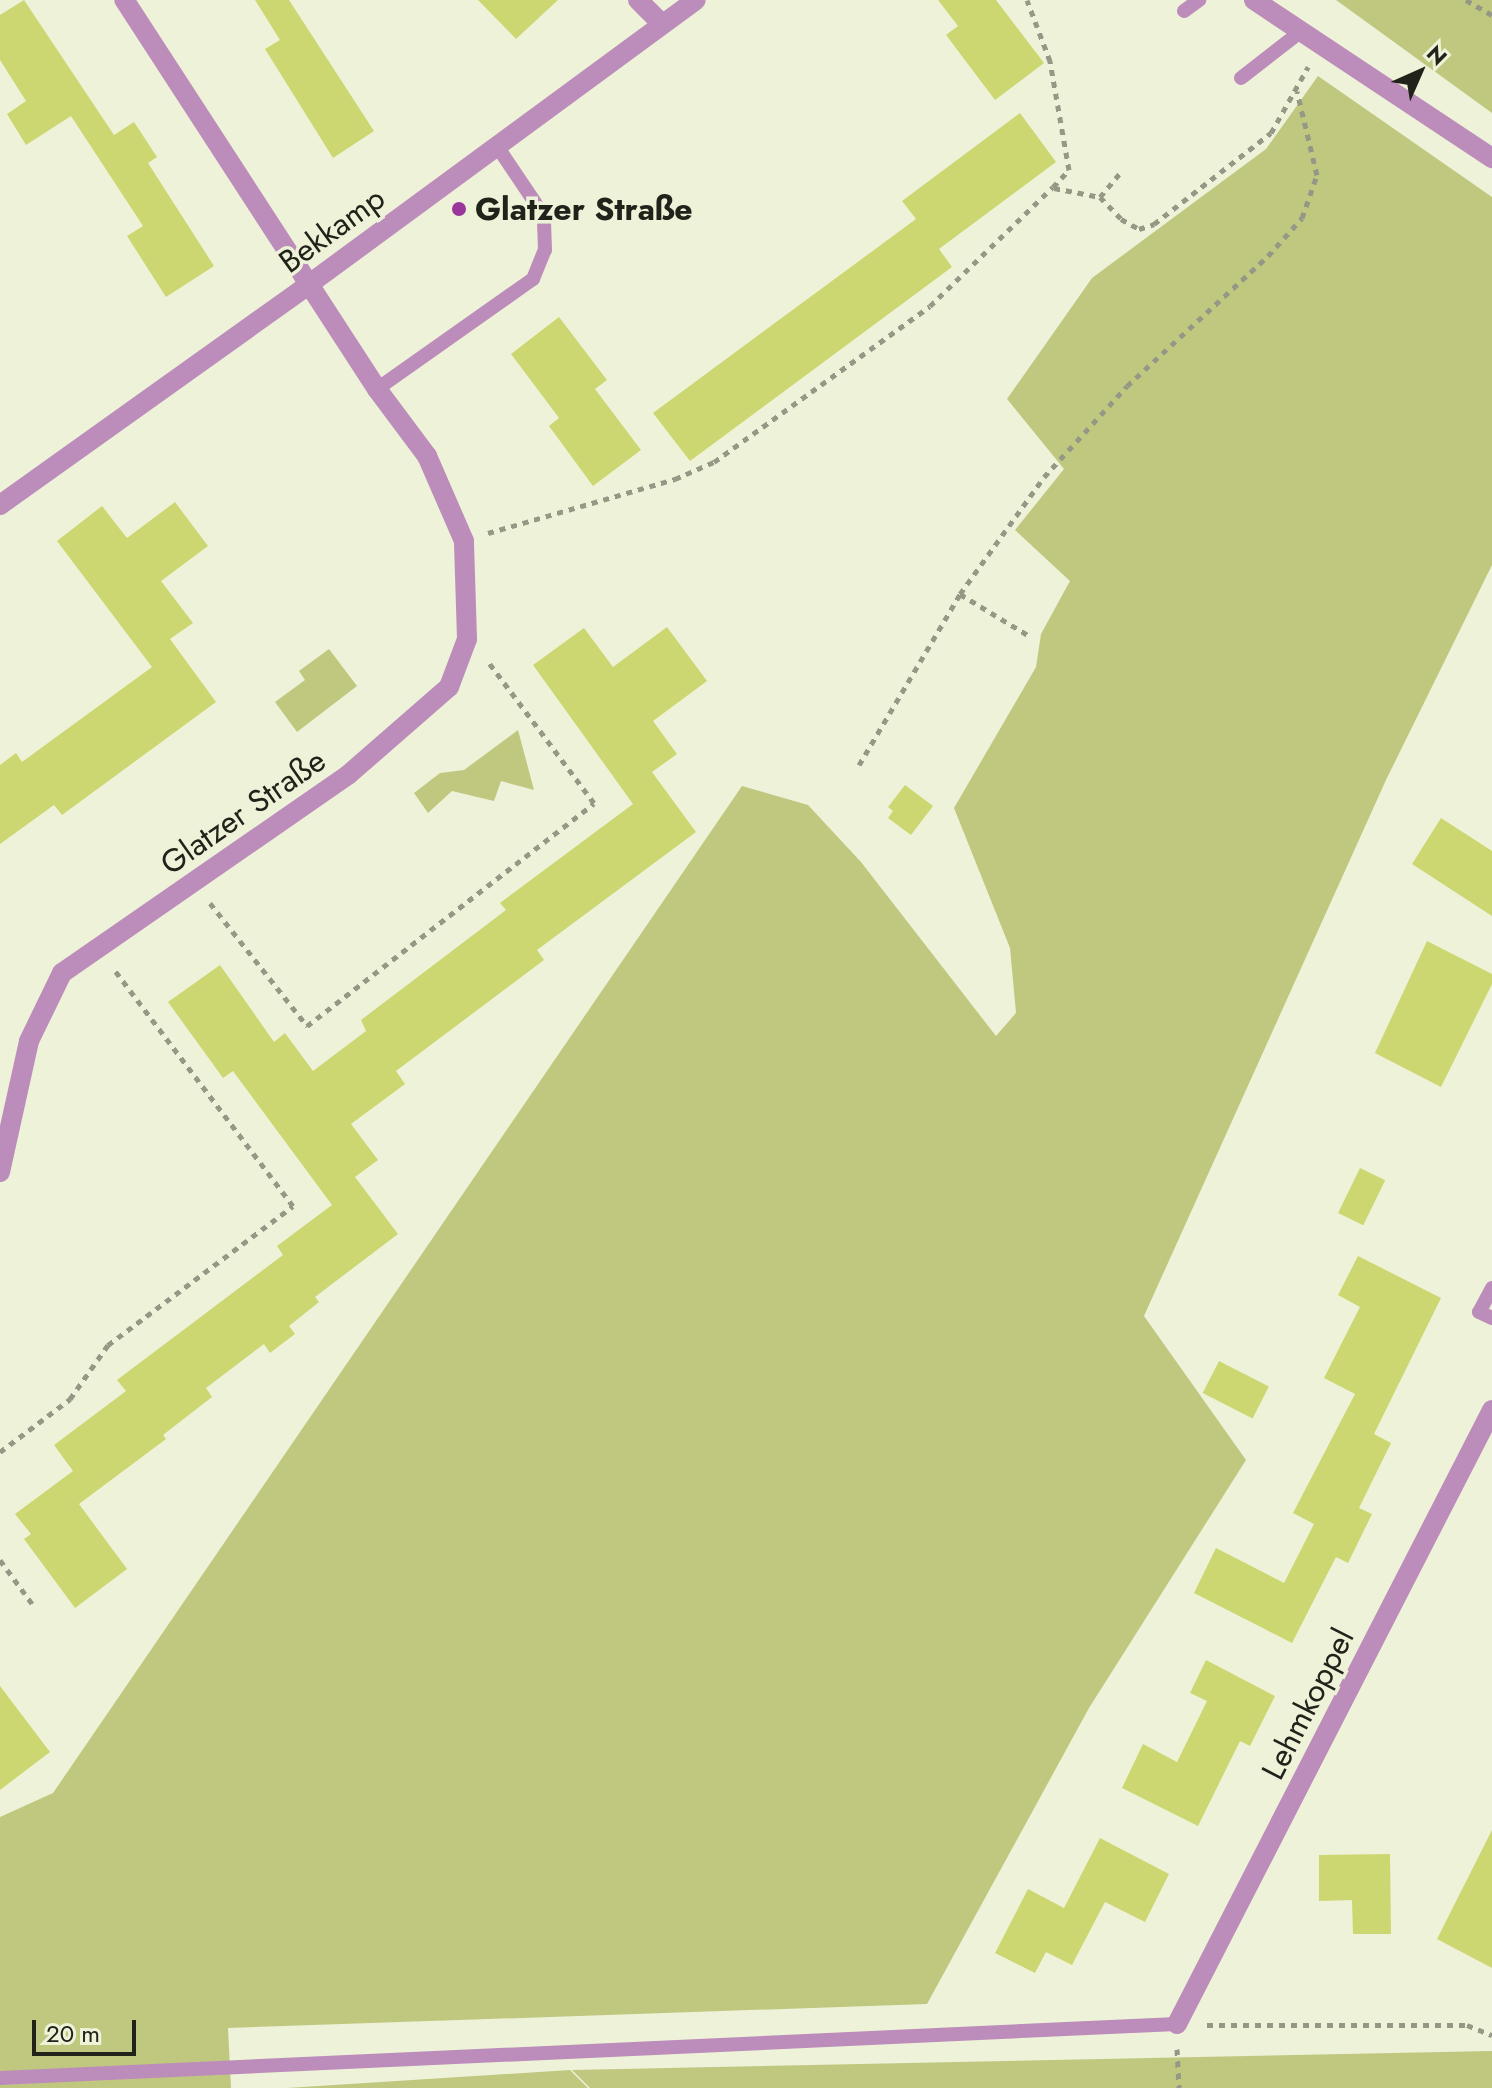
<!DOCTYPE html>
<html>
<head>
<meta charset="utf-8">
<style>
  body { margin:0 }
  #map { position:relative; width:1492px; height:2088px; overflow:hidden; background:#eef2d8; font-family:Jost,sans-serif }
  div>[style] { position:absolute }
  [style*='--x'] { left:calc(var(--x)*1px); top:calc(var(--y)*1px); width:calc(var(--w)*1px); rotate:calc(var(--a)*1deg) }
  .green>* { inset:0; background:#c0c880 }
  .building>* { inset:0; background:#cdd772; transform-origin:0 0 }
  .path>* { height:5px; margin-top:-2.5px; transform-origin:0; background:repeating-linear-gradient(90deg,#959885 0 6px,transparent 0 12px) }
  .lane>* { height:14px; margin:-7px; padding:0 7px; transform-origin:7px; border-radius:7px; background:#bc8dba }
  .street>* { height:20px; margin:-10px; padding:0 10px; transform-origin:10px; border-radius:10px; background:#bc8dba }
  .dots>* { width:22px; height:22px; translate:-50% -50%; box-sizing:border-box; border:4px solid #eef2d8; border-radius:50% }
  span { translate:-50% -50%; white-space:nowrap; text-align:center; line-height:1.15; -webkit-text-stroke:7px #eef2d8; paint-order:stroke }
  .poi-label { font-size:32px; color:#212219; font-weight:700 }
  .left { translate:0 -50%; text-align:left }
  .street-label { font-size:32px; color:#212219 }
  .north { position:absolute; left:1380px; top:32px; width:80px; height:80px; -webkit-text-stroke:6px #eef2d8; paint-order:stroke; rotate:45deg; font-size:22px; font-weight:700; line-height:32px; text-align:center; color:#212219 }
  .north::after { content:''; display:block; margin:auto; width:28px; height:36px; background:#212219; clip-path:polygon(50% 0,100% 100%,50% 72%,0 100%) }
  .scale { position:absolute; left:32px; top:2020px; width:104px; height:36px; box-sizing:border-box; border:4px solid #212219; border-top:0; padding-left:10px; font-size:24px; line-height:28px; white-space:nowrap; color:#212219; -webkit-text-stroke:6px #eef2d8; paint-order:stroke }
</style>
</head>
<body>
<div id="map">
  <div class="green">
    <i style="clip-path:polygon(1336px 0,1492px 0,1492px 113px)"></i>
    <i style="clip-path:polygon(1318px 76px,1492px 197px,1492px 565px,1386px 780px,1144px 1316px,1246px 1460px,1089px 1708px,927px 2004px,228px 2028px,231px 2088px,0 2088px,0 1817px,53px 1793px,742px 786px,808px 805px,861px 862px,996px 1036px,1016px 1013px,1010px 948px,954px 808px,1036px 667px,1041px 634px,1070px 581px,1015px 530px,1064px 469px,1007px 399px,1092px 278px,1266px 149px)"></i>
    <i style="clip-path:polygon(329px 649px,357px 686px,297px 732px,275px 702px,305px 680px,299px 671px)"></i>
    <i style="clip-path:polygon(518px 730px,534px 790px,501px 781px,494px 801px,452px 791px,428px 813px,414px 793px,440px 773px,464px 770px)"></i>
    <i style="clip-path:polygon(1492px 2051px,1492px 2088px,590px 2088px,572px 2070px)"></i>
    <i style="clip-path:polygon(570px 2070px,588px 2088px,287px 2088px)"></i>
  </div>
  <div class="building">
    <i style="clip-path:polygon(24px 0,114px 135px,134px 122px,157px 157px,148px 163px,214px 266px,166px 297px,127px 236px,143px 226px,71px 116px,26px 145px,7px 114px,26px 101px,0 60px,0 15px)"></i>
    <i style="clip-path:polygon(255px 0,289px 0,374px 131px,333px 158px,265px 49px,280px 40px)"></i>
    <i style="clip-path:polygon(478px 0,558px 0,516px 39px)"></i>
    <i style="clip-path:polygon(938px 0,996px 0,1044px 63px,995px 100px,946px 35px,958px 26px)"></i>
    <i style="clip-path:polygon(1020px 113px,1056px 162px,939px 249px,952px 267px,690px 461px,653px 413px,916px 219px,902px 201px)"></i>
    <i style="clip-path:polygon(559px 317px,607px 380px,595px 389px,641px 450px,593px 486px,549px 426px,559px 418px,511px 354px)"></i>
    <i style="clip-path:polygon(175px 502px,208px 546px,161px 581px,193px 623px,170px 639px,216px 702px,62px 815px,54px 805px,0 844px,0 765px,16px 753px,22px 762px,152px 667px,57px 541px,102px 506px,127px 538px)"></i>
    <i style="clip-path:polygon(667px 627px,707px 681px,653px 721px,677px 754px,652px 772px,696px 832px,537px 950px,544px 960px,396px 1071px,405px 1084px,351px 1124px,378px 1160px,355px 1177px,398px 1234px,315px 1297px,319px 1302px,289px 1326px,295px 1334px,270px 1353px,264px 1344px,206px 1388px,212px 1397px,163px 1435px,166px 1439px,79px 1504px,127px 1569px,75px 1608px,24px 1539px,31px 1534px,15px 1514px,73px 1471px,54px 1445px,126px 1391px,117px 1380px,283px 1255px,277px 1246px,332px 1205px,233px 1071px,223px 1078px,168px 1002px,220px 965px,274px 1042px,285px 1033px,313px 1071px,366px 1031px,361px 1020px,506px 910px,500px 903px,633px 804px,533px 665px,584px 628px,613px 667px)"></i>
    <i style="clip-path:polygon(905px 785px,933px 806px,911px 835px,888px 818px,893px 811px,888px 807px)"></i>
    <i style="clip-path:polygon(1441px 818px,1492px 851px,1492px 916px,1412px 864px)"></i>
    <i style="clip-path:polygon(1427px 941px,1492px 974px,1492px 984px,1441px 1087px,1375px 1053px)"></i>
    <i style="left:1360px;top:1168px;width:28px;height:50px;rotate:26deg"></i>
    <i style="clip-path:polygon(1358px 1256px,1441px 1298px,1374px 1434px,1391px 1443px,1359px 1508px,1372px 1514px,1348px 1563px,1336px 1557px,1292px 1643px,1194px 1593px,1216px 1548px,1284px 1583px,1314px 1524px,1293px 1513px,1355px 1394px,1324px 1378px,1360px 1307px,1338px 1295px)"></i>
    <i style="left:1219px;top:1361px;width:56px;height:36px;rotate:27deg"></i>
    <i style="clip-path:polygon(1206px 1660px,1275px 1696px,1250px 1746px,1240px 1741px,1198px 1826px,1122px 1788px,1143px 1744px,1177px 1762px,1207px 1701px,1190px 1693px)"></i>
    <i style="clip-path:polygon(0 1686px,50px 1752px,0 1790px)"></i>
    <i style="clip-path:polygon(1492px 1830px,1492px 1968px,1437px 1939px)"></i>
    <i style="clip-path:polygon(1100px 1838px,1169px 1874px,1145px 1922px,1105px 1902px,1072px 1965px,1046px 1952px,1035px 1973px,995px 1953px,1028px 1889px,1064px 1908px)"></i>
    <i style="clip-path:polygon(1390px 1854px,1391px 1934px,1353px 1934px,1352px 1900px,1319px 1901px,1319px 1855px)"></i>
  </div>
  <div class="path">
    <i style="--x:1466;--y:0;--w:30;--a:30"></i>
    <i style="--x:1054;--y:188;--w:47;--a:11.1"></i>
    <i style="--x:1100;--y:197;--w:33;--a:-50"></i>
    <i style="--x:1100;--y:197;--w:30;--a:46"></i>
    <i style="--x:1121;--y:219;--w:21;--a:29"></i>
    <i style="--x:1139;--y:229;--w:16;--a:-18"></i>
    <i style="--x:1154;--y:224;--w:148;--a:-37.9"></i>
    <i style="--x:1271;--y:133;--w:76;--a:-60.7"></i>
    <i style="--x:488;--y:533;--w:195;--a:-16.1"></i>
    <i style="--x:675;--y:479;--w:43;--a:-23.6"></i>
    <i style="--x:714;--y:462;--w:266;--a:-35.8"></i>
    <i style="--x:930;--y:306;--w:171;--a:-44.1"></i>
    <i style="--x:1053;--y:187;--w:23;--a:-47"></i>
    <i style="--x:1069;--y:170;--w:111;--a:-99.9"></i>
    <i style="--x:1050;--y:61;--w:65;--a:-110.7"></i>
    <i style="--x:960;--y:594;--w:83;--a:31.2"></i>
    <i style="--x:859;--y:765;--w:199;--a:-59.4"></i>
    <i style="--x:960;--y:594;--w:144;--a:-54.3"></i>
    <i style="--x:1044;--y:477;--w:123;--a:-47.6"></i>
    <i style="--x:1127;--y:386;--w:192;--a:-42.7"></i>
    <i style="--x:1268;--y:256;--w:51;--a:-48.2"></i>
    <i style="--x:1302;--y:218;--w:46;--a:-70.8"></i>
    <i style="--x:1317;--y:175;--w:86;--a:-103.4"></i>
    <i style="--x:210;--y:903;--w:157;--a:51.7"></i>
    <i style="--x:307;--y:1026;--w:363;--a:-37.8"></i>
    <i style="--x:594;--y:803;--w:179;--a:-126.8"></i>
    <i style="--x:0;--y:1452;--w:88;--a:-37.1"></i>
    <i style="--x:70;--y:1399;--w:66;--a:-54.9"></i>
    <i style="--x:108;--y:1345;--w:231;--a:-36.9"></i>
    <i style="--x:293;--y:1206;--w:298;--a:-127.1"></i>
    <i style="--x:0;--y:1560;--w:56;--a:53.7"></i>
    <i style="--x:1207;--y:2025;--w:260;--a:0"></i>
    <i style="--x:1467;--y:2025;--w:27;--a:22"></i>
    <i style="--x:1177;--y:2049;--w:39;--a:87"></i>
  </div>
  <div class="lane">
    <i style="--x:1184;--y:11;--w:19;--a:-36"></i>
    <i style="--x:1241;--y:78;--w:75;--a:-37.9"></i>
    <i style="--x:377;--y:389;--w:191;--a:-35.2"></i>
    <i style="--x:533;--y:279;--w:31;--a:-68"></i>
    <i style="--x:545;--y:250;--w:34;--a:-92"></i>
    <i style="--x:544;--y:216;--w:84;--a:-123.9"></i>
    <i style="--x:1492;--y:1288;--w:27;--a:118"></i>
    <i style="--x:1479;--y:1312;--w:14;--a:25"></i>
    <i style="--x:0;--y:2078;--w:1178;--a:-2.63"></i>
  </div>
  <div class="street">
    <i style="--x:638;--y:0;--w:33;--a:45"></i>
    <i style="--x:1254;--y:0;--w:286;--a:33.6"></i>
    <i style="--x:0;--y:505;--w:379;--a:-35.5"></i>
    <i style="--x:308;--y:285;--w:481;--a:-36.3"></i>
    <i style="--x:0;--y:1172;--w:134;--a:-77.5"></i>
    <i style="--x:29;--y:1041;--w:76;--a:-64.1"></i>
    <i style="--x:62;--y:973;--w:348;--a:-34.7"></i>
    <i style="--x:348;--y:775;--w:134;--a:-41.1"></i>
    <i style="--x:449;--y:687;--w:51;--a:-69.4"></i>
    <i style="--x:467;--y:639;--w:98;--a:-91.8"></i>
    <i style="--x:464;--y:541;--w:93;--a:-113.5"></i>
    <i style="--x:427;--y:456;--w:84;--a:-126.7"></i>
    <i style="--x:377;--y:389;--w:464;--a:-123"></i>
    <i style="--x:1177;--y:2024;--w:690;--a:-62.84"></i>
  </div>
  <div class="dots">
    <i style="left:459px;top:209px;background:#99359b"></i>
  </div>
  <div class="poi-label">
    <span class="left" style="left:475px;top:209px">Glatzer Straße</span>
  </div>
  <div class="street-label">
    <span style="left:332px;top:230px;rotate:-36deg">Bekkamp</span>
    <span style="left:243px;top:812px;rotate:-35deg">Glatzer Straße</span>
    <span style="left:1308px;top:1704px;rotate:-63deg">Lehmkoppel</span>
  </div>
  <div class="north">N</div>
  <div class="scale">20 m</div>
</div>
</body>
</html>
